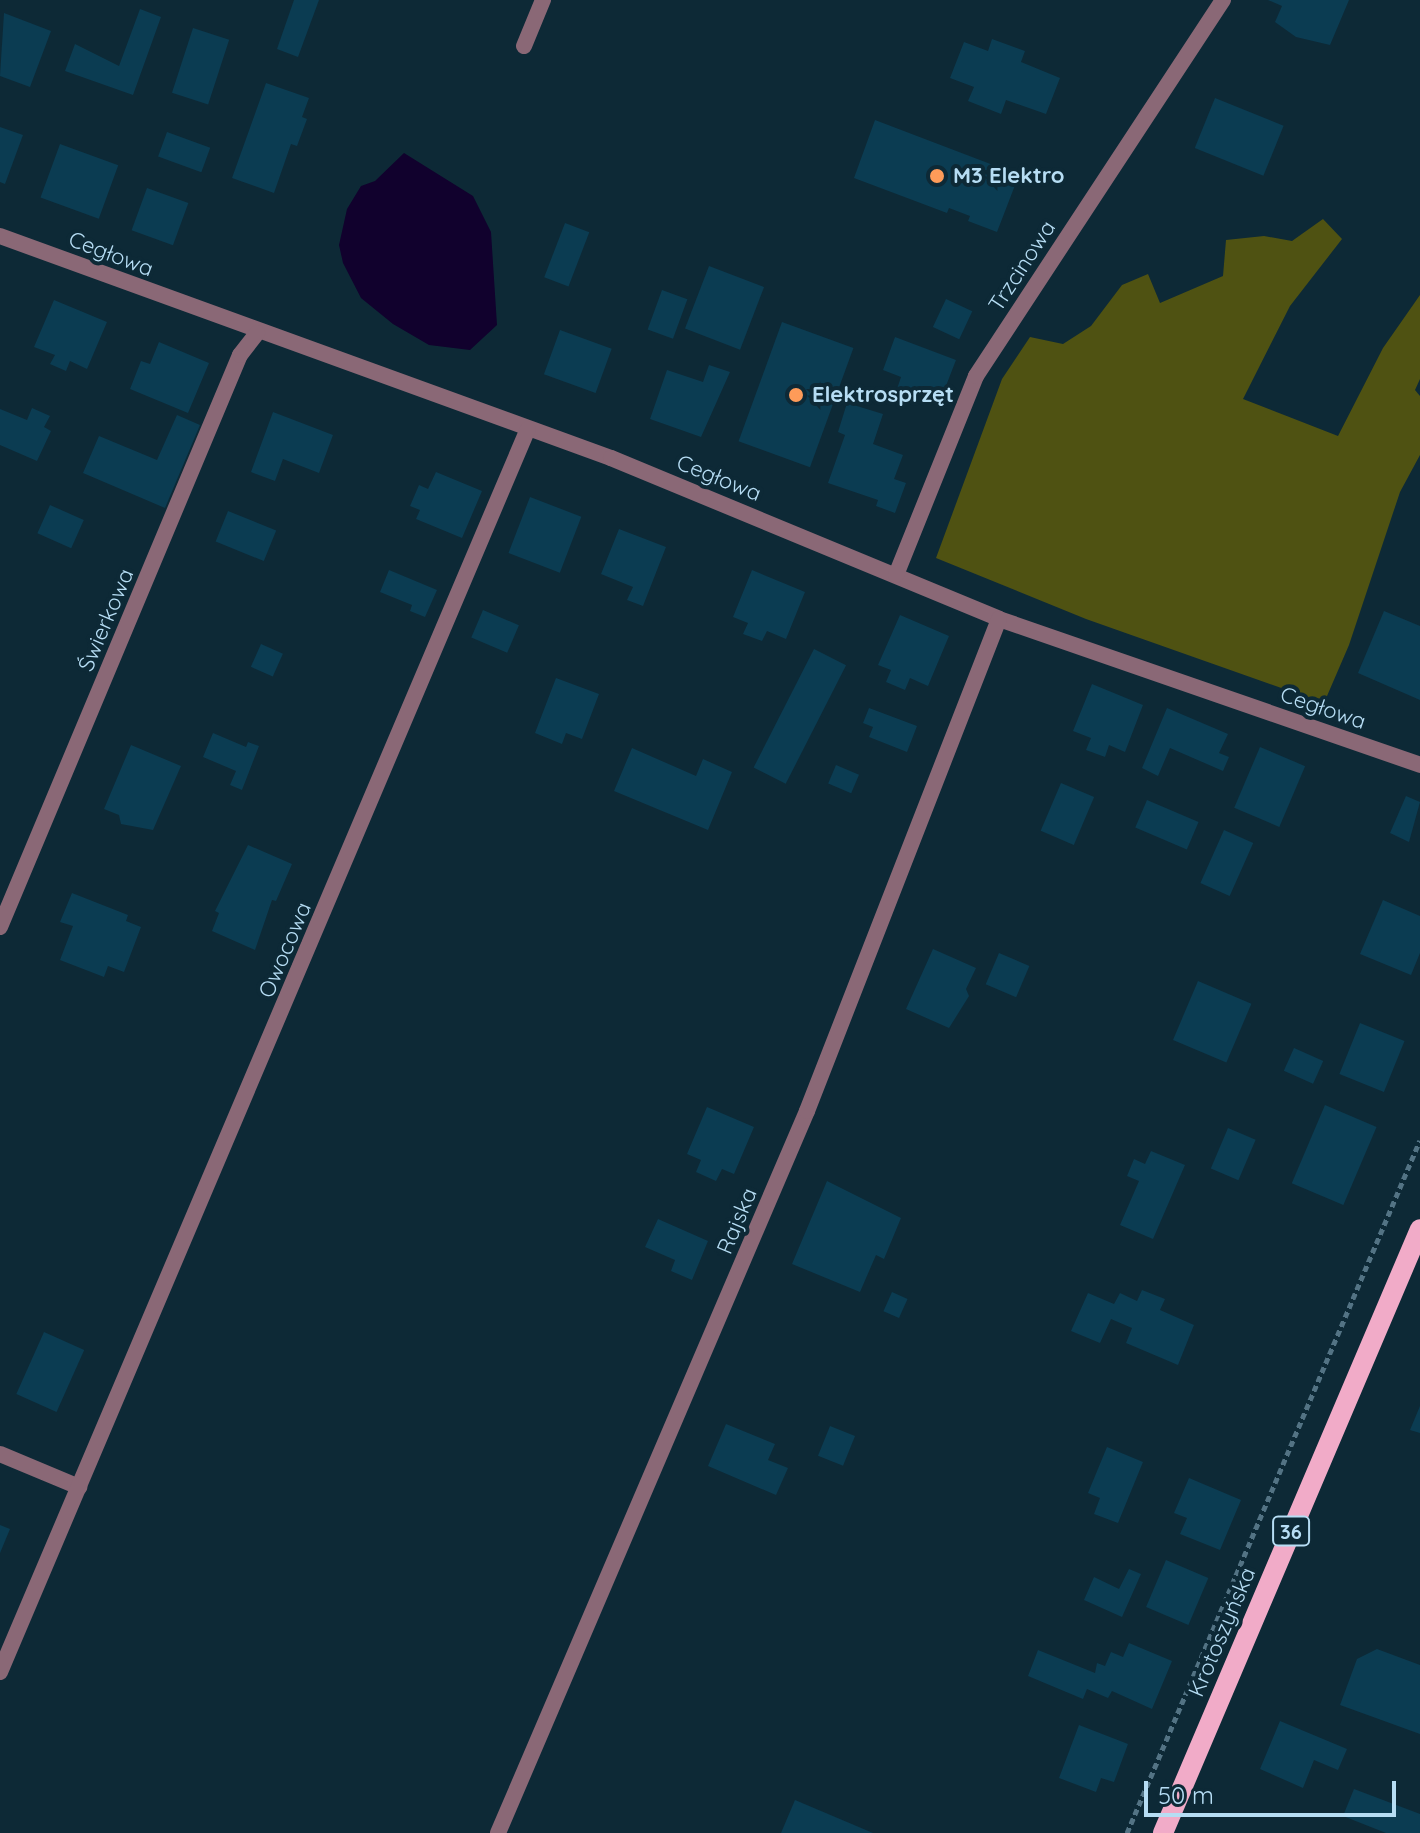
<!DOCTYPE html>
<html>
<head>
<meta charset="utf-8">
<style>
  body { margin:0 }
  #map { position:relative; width:1420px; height:1833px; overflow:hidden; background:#0d2936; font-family:Quicksand,sans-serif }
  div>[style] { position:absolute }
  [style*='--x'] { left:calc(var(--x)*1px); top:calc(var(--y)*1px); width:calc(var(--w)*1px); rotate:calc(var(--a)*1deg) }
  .forest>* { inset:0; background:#4f5212 }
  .water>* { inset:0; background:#11012d }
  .building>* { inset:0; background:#0b3c52; transform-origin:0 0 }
  .path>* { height:5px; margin-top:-2.5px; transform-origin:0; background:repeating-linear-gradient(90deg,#537384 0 6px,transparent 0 10px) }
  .street>* { height:16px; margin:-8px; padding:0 8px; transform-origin:8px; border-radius:8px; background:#8a6876 }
  .primary>* { height:20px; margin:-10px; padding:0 10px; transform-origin:10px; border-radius:10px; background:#f1abc8 }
  .dots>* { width:22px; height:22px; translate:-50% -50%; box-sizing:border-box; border:4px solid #0d2936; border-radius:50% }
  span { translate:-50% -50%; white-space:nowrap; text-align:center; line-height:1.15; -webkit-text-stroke:8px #0d2936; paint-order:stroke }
  .shield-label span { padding:2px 6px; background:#0d2936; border:2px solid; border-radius:6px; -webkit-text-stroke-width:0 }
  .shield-label { font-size:20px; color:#b6ddf4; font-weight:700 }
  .poi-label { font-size:22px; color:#b6ddf4; font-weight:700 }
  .left { translate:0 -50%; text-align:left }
  .street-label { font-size:22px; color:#b6ddf4 }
  .scale { position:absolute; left:1144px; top:1781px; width:252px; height:36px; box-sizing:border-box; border:4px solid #b6ddf4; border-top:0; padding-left:10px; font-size:24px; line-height:28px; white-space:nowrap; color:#b6ddf4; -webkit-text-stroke:6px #0d2936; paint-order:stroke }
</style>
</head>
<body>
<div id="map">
  <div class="forest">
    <i style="clip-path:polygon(1323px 219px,1342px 239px,1290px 306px,1243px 399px,1338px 436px,1383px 348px,1420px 295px,1420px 379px,1415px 390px,1420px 396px,1420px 455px,1400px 492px,1349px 645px,1324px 703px,1086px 619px,936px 558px,1002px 379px,1030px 337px,1063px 344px,1091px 326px,1122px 285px,1148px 274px,1160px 303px,1223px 276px,1226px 240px,1264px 236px,1292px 241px)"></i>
  </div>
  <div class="water">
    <i style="clip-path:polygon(404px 153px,473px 196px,491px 232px,497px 325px,470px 350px,429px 345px,393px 324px,361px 298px,343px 263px,339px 245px,347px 209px,361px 186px,375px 181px)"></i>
  </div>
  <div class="building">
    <i style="clip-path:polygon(294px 0,319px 0,298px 57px,277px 49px)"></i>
    <i style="clip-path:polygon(1268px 0,1349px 0,1330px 45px,1296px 37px,1275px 22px,1282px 6px)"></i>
    <i style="clip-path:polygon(140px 9px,161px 17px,133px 95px,65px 71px,75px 44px,119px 66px)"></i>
    <i style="clip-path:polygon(4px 13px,51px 31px,30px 87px,0 76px)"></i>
    <i style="left:193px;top:28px;width:38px;height:68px;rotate:18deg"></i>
    <i style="clip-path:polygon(992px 39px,1025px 51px,1021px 62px,1060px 78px,1046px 114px,1006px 100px,1001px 114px,968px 101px,974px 87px,950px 78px,964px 42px,988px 51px)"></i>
    <i style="clip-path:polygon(266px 83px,309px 98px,302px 117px,307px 119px,297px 146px,291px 144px,274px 193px,232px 178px)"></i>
    <i style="left:1215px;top:98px;width:74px;height:54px;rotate:22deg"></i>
    <i style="clip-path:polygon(875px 120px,1019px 175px,997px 232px,968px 221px,970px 216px,949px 208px,947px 213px,854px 178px)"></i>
    <i style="clip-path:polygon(0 127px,23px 135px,5px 184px,0 182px)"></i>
    <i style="left:167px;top:132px;width:46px;height:26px;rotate:20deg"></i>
    <i style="left:60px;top:144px;width:62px;height:57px;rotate:20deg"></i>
    <i style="left:147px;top:188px;width:44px;height:45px;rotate:20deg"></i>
    <i style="left:565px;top:223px;width:26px;height:58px;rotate:21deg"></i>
    <i style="left:709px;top:266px;width:59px;height:67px;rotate:21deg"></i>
    <i style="left:662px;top:290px;width:27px;height:42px;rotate:20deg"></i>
    <i style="left:946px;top:299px;width:29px;height:31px;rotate:25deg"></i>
    <i style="clip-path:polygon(54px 300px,107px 322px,87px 369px,70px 361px,66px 371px,50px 364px,55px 355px,34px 347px)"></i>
    <i style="left:782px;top:322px;width:76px;height:127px;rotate:20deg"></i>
    <i style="left:560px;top:330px;width:55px;height:47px;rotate:20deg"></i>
    <i style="clip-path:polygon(895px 337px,956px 360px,939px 404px,897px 389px,901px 377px,883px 370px)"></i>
    <i style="clip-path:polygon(159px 342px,209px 363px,188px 413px,130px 389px,141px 361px,150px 364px)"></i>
    <i style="clip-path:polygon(709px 365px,730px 372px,701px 437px,650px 419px,667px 370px,703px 382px)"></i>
    <i style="clip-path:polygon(847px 403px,883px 414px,873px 444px,903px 455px,894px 479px,906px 483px,895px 513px,876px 506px,878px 500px,828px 483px,845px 435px,838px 432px)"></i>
    <i style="clip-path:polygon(32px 408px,50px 416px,44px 427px,51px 431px,37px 461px,0 445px,0 409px,27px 420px)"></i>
    <i style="clip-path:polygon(273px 412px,333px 435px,319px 473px,283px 459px,275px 481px,251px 472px)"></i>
    <i style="clip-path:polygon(177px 415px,200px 425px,165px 508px,83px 473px,99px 436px,157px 460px)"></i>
    <i style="clip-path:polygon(436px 472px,482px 491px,462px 538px,416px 519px,420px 510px,410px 506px,419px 485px,428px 489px)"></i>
    <i style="left:530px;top:497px;width:55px;height:60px;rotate:21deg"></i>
    <i style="left:50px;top:505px;width:37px;height:31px;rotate:24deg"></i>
    <i style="left:228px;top:511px;width:52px;height:33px;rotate:22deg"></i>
    <i style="clip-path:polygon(619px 529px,666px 547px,643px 606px,627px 600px,633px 587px,601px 574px)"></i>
    <i style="clip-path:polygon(389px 570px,437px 590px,425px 617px,410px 611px,412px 605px,380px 592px)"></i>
    <i style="clip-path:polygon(752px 570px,805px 592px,786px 639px,767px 631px,762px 641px,743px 634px,748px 623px,733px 617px)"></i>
    <i style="left:483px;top:610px;width:39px;height:30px;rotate:23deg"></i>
    <i style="clip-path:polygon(1384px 611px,1420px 626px,1420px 700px,1358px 673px)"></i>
    <i style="clip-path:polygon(900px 615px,949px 636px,928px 686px,910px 678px,905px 690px,886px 682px,891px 670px,878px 665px)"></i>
    <i style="left:261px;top:644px;width:24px;height:25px;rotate:24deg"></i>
    <i style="left:814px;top:649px;width:36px;height:133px;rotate:27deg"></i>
    <i style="clip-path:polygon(556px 678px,599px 694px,582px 739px,566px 733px,562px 744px,535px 733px)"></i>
    <i style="clip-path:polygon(1092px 684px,1143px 705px,1125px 752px,1109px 745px,1105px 757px,1086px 750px,1091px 738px,1073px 731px)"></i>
    <i style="clip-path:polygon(869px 708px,917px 726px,907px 752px,869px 737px,873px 727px,863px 723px)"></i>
    <i style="clip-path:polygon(1167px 708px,1228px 734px,1219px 753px,1229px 757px,1223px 771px,1170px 748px,1158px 776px,1142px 768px)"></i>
    <i style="clip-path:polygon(213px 733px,246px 747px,248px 742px,259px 746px,242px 790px,230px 785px,236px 771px,203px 757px)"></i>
    <i style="clip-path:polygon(131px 745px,181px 766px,153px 830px,121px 824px,119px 815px,104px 809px)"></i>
    <i style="left:1260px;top:747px;width:49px;height:66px;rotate:23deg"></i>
    <i style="clip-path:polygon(632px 748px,696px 776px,703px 759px,732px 772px,708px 830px,614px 791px)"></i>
    <i style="left:836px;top:765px;width:25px;height:20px;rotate:23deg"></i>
    <i style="left:1061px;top:783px;width:36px;height:52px;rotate:23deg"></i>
    <i style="clip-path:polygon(1406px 796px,1420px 802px,1409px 842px,1390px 833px)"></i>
    <i style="left:1147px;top:800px;width:56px;height:30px;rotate:23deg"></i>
    <i style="left:1224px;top:830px;width:32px;height:58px;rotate:24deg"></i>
    <i style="clip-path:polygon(248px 845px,292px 864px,276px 901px,272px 900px,255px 950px,212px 931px,219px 913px,215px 911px)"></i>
    <i style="clip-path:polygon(72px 893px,128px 915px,126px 921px,141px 927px,124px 972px,108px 966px,104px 977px,60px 960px,73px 926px,60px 922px)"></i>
    <i style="clip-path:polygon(1383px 900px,1420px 916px,1420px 953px,1411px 975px,1360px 954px)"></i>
    <i style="clip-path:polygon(933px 949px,976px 968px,966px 989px,969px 996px,949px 1028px,906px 1009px)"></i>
    <i style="left:999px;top:953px;width:33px;height:34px;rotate:23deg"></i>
    <i style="left:1198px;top:981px;width:58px;height:64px;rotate:23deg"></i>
    <i style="left:1360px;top:1023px;width:48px;height:55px;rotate:22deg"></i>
    <i style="left:1294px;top:1048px;width:32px;height:25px;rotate:24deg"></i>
    <i style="left:1325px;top:1105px;width:56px;height:85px;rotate:23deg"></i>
    <i style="clip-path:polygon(707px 1107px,754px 1127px,734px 1174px,722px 1169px,716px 1181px,696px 1172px,701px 1160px,687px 1154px)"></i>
    <i style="left:1228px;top:1128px;width:30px;height:44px;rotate:23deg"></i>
    <i style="clip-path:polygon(1151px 1151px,1185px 1165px,1153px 1239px,1120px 1225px,1139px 1181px,1127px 1176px,1134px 1159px,1145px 1164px)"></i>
    <i style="clip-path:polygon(827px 1181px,901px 1218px,884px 1259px,876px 1255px,860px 1292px,792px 1264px)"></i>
    <i style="clip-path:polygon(658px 1219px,708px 1241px,692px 1280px,671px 1271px,675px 1260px,645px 1247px)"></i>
    <i style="clip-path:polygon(1142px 1290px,1165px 1299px,1160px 1310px,1194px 1325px,1178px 1365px,1126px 1343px,1132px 1328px,1111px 1319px,1100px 1343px,1071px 1331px,1088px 1293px,1114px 1304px,1120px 1293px,1137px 1301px)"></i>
    <i style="left:892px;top:1292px;width:17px;height:21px;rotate:24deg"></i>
    <i style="left:44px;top:1332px;width:44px;height:68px;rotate:24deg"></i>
    <i style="clip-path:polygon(1420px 1406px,1420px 1433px,1410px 1430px)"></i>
    <i style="clip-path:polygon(726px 1424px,775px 1444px,768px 1460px,788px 1468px,776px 1495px,708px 1466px)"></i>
    <i style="left:830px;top:1426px;width:27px;height:32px;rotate:22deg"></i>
    <i style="clip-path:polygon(1107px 1447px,1143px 1462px,1118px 1523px,1094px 1514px,1100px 1498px,1088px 1493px)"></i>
    <i style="clip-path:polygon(1189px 1478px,1241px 1500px,1220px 1550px,1180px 1534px,1187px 1518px,1174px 1513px)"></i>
    <i style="clip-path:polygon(0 1525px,10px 1529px,0 1553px)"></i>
    <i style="left:1166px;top:1560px;width:46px;height:51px;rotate:23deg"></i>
    <i style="clip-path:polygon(1129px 1569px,1141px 1574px,1122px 1617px,1084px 1600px,1094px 1577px,1119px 1589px)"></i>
    <i style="clip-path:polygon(1129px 1643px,1172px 1661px,1152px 1709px,1112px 1691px,1108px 1698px,1087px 1689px,1083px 1699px,1028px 1676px,1038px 1650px,1095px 1673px,1097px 1663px,1105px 1666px,1111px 1652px,1123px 1657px)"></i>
    <i style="clip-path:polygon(1377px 1649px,1420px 1665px,1420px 1734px,1340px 1705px,1357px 1659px)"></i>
    <i style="clip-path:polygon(1280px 1721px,1347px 1749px,1338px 1770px,1314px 1760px,1303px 1788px,1260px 1769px)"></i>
    <i style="clip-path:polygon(1079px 1725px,1128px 1744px,1114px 1782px,1101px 1778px,1096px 1792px,1059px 1778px)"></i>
    <i style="clip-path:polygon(1354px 1789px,1420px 1814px,1420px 1833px,1386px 1833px,1343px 1816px)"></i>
    <i style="clip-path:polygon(795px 1800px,873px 1833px,781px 1833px)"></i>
  </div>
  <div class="path">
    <i style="--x:1127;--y:1833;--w:752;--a:-67.08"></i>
  </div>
  <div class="street">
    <i style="--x:524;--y:46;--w:50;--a:-67.6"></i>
    <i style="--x:0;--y:236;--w:650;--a:19.97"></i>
    <i style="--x:611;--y:458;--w:420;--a:22.5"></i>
    <i style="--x:999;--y:619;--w:446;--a:19.1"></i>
    <i style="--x:896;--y:575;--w:214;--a:-68.1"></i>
    <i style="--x:976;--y:376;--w:450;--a:-56.7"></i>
    <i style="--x:0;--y:927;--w:620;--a:-67.24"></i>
    <i style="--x:240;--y:355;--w:28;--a:-52"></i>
    <i style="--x:0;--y:1454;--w:86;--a:22.7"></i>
    <i style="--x:0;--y:1672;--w:1350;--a:-66.99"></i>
    <i style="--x:498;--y:1833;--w:785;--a:-66.83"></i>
    <i style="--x:807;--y:1111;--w:528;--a:-68.68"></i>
  </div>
  <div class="primary">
    <i style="--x:1163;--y:1833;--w:656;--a:-66.95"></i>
  </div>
  <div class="dots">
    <i style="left:937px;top:176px;background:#fe9b59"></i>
    <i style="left:796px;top:395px;background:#fe9b59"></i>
  </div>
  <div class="shield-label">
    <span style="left:1291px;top:1531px">36</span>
  </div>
  <div class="poi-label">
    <span class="left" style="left:953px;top:176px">M3 Elektro</span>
    <span class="left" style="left:812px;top:395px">Elektrosprzęt</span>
  </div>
  <div class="street-label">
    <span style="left:111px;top:254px;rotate:21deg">Cegłowa</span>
    <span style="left:1022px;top:266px;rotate:-57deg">Trzcinowa</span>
    <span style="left:719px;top:478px;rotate:22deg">Cegłowa</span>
    <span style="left:106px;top:620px;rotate:-67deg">Świerkowa</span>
    <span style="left:1323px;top:708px;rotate:19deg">Cegłowa</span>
    <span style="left:285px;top:950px;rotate:-67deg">Owocowa</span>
    <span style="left:737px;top:1221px;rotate:-67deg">Rajska</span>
    <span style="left:1222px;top:1632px;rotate:-67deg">Krotoszyńska</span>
  </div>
  <div class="scale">50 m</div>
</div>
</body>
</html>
